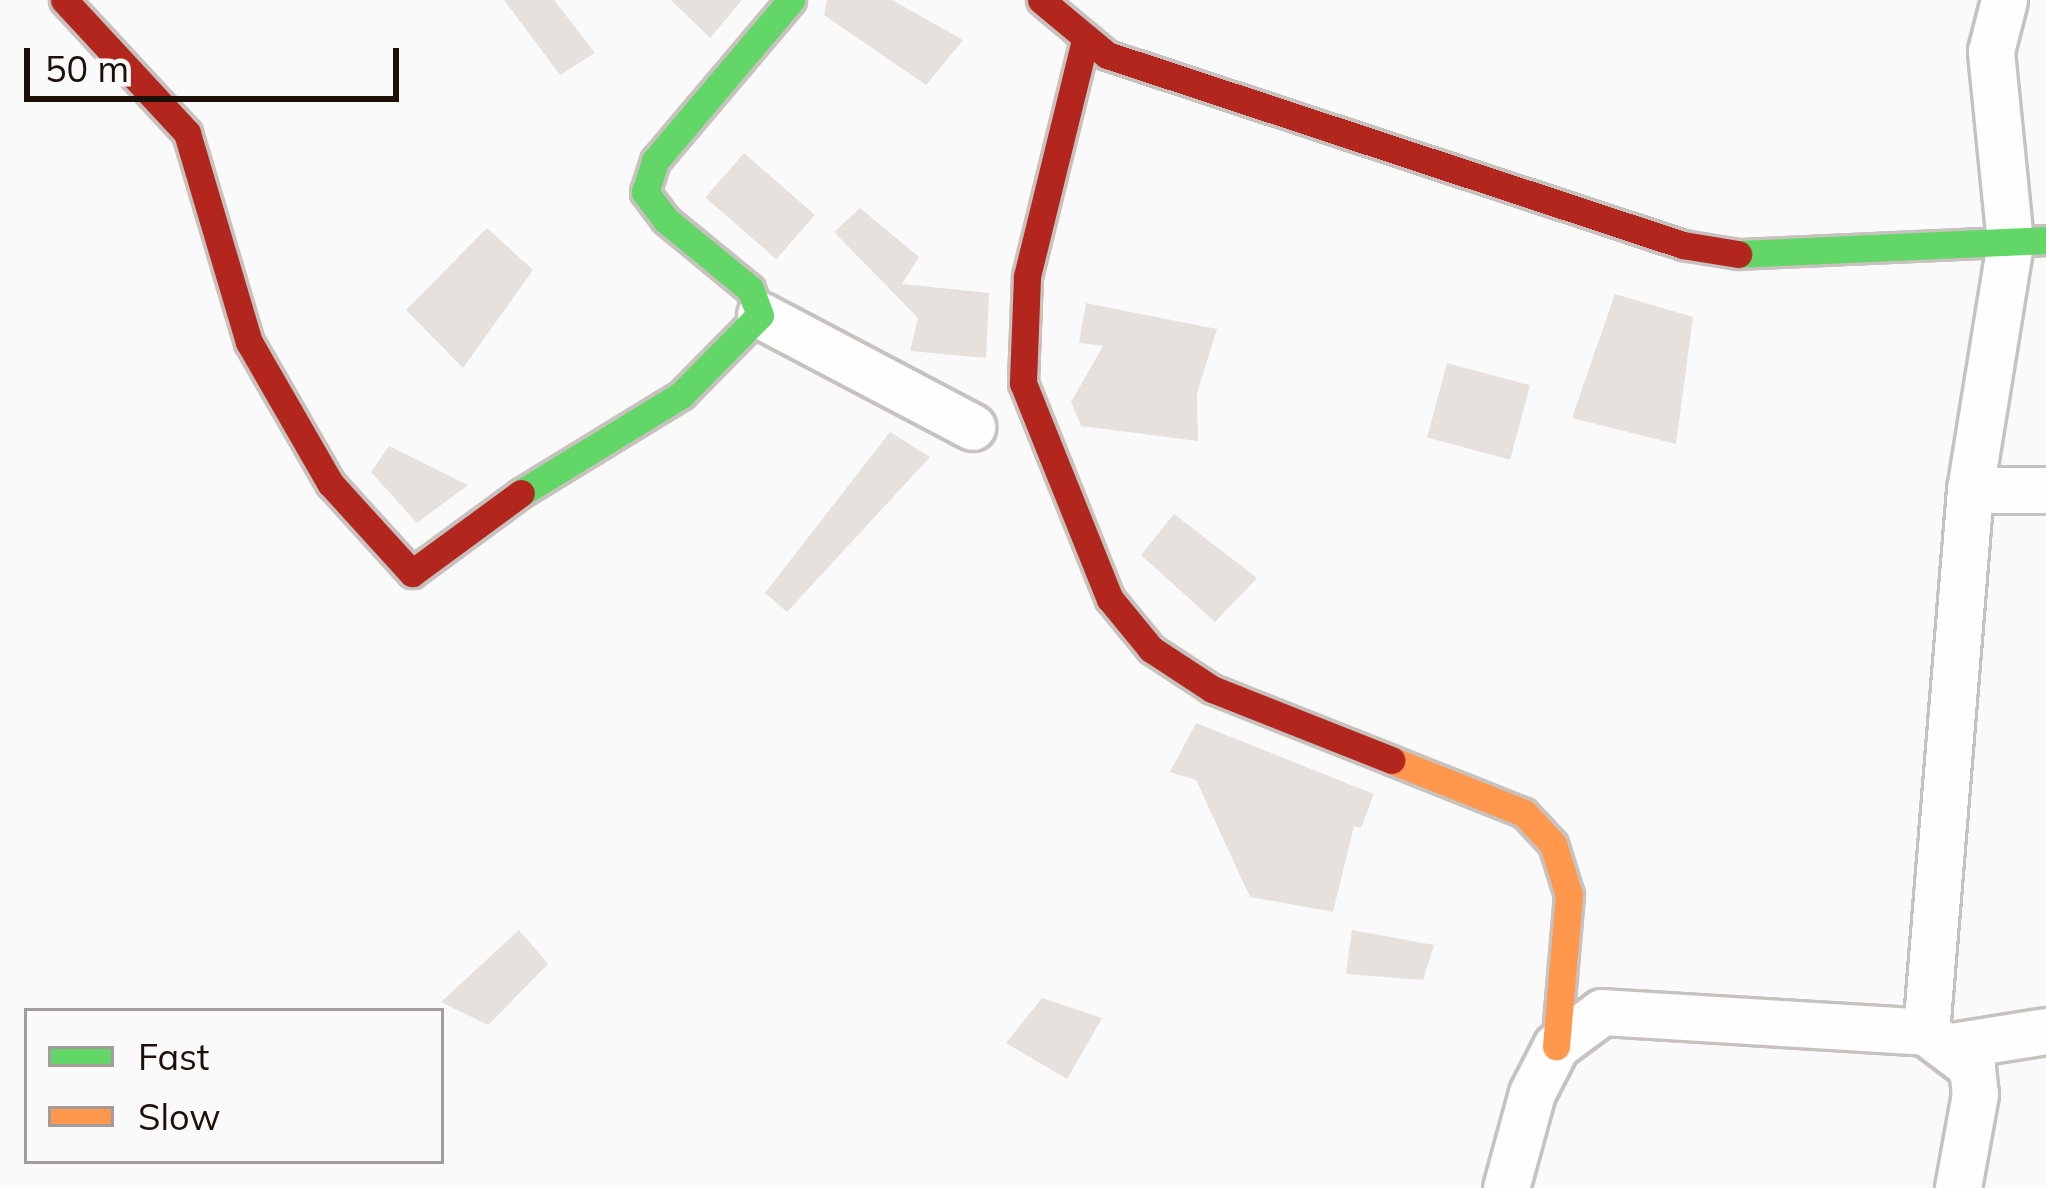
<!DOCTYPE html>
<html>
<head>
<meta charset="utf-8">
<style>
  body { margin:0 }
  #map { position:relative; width:2046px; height:1188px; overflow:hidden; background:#fafafa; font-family:Mulish,sans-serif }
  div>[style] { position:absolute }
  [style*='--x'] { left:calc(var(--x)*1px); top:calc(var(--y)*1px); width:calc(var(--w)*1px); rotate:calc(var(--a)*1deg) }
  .building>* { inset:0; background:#e7e1dd; transform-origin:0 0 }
  .roads { filter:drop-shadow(3px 0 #c8c2be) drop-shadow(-3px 0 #c8c2be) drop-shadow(0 3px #c8c2be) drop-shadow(0 -3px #c8c2be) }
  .street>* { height:45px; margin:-22.5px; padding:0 22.5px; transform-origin:22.5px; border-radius:22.5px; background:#fefefe }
  .fast>* { height:27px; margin:-13.5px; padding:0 13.5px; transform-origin:13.5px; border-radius:13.5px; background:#63d668 }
  .slow>* { height:27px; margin:-13.5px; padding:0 13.5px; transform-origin:13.5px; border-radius:13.5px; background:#ff974d }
  .jam>* { height:27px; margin:-13.5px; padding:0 13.5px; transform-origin:13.5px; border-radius:13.5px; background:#b3261e }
  span { translate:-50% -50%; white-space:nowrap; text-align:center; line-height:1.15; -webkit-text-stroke:9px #fafafa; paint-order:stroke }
  .legend { position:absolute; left:24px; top:1008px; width:420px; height:156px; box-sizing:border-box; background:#fafafa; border:3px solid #a29c9a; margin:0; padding:15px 21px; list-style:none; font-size:36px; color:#1d1009 }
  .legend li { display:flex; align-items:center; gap:24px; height:60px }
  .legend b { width:60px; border:3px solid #a29c9a }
  .scale { position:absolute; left:24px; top:48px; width:375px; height:54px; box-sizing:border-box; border:6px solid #1d1009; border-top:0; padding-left:15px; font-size:36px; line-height:42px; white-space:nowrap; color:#1d1009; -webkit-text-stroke:9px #fafafa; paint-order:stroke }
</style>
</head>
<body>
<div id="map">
  <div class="building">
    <i style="clip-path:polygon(504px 0,554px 0,595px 53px,560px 75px)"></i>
    <i style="clip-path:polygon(671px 0,742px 0,710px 38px)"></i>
    <i style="clip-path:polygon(827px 0,892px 0,963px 40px,926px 85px,824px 15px)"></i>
    <i style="left:744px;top:153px;width:94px;height:59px;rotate:41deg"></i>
    <i style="clip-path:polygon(860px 208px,919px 257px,902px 284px,989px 293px,986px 358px,910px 351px,918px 318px,834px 232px)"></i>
    <i style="clip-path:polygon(487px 228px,533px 270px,463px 368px,406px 310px)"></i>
    <i style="clip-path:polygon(1615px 294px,1693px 317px,1676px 444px,1572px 418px)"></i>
    <i style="clip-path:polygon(1086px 303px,1217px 329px,1197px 393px,1198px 441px,1081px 426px,1071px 402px,1103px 346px,1079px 343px)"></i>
    <i style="left:1447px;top:363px;width:86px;height:77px;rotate:15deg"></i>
    <i style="clip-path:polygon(890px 432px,930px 457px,787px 612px,765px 593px)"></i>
    <i style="clip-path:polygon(389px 446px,468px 485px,417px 523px,371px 472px)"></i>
    <i style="clip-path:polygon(1174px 514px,1257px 578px,1215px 622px,1141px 555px)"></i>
    <i style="clip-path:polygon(1196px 723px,1374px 794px,1361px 828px,1354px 826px,1333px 912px,1250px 897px,1196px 780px,1170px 772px)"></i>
    <i style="clip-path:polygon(519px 930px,548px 964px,488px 1025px,441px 1002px)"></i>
    <i style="clip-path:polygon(1352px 930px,1434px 945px,1423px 980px,1346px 974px)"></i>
    <i style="clip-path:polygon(1042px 998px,1102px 1018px,1067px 1079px,1006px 1043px)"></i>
  </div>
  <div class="roads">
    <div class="street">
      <i style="--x:760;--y:315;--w:240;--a:27.8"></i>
      <i style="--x:1970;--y:490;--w:76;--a:0"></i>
      <i style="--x:1926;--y:1032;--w:544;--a:-85.36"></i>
      <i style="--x:1970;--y:490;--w:251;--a:-80.8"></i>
      <i style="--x:2010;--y:242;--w:192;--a:-95.7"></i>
      <i style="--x:1991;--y:51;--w:53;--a:-75.7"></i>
      <i style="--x:1952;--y:1046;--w:95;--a:-9.1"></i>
      <i style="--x:1506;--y:1188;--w:98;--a:-74.7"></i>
      <i style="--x:1532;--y:1093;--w:53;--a:-62.9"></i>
      <i style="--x:1556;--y:1046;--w:57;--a:-36.5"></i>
      <i style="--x:1602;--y:1012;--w:325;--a:3.5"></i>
      <i style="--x:1926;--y:1032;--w:58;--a:37.3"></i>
      <i style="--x:1972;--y:1067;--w:27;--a:84"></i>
      <i style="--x:1975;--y:1094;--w:96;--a:100.3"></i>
    </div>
    <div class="fast">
      <i style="--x:1738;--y:254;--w:308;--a:-2.6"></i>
      <i style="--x:521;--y:493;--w:188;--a:-31.5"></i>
      <i style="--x:681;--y:395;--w:112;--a:-45.4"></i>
      <i style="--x:760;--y:315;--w:28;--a:-111"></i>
      <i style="--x:750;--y:289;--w:109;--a:-140.6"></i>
      <i style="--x:666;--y:220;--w:35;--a:-127"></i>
      <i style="--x:645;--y:192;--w:33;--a:-72"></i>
      <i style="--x:655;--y:161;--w:211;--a:-49.8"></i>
    </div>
    <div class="slow">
      <i style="--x:1391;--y:760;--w:143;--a:21.7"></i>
      <i style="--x:1524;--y:813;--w:42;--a:46.9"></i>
      <i style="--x:1553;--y:844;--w:53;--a:72.6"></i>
      <i style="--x:1569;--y:895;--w:152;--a:94.9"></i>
    </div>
    <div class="jam">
      <i style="--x:64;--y:0;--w:181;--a:47.2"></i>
      <i style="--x:187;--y:133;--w:218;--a:73.5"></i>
      <i style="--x:249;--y:342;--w:163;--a:60.1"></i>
      <i style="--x:330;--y:483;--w:122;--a:47.7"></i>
      <i style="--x:412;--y:573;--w:135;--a:-36.3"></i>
      <i style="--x:1041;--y:0;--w:86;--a:39.8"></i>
      <i style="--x:1107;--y:55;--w:607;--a:18.26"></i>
      <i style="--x:1683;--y:245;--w:56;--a:9.3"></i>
      <i style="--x:1085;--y:40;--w:244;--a:103.8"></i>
      <i style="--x:1027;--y:277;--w:106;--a:92.2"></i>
      <i style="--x:1023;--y:383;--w:233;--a:68.1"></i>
      <i style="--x:1110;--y:599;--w:65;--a:50.6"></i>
      <i style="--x:1151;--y:649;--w:73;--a:33.3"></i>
      <i style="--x:1212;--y:689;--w:193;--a:21.6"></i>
    </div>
  </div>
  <ul class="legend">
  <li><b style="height:15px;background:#63d668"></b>Fast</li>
  <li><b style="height:15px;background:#ff974d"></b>Slow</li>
  </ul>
  <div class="scale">50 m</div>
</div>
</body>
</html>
